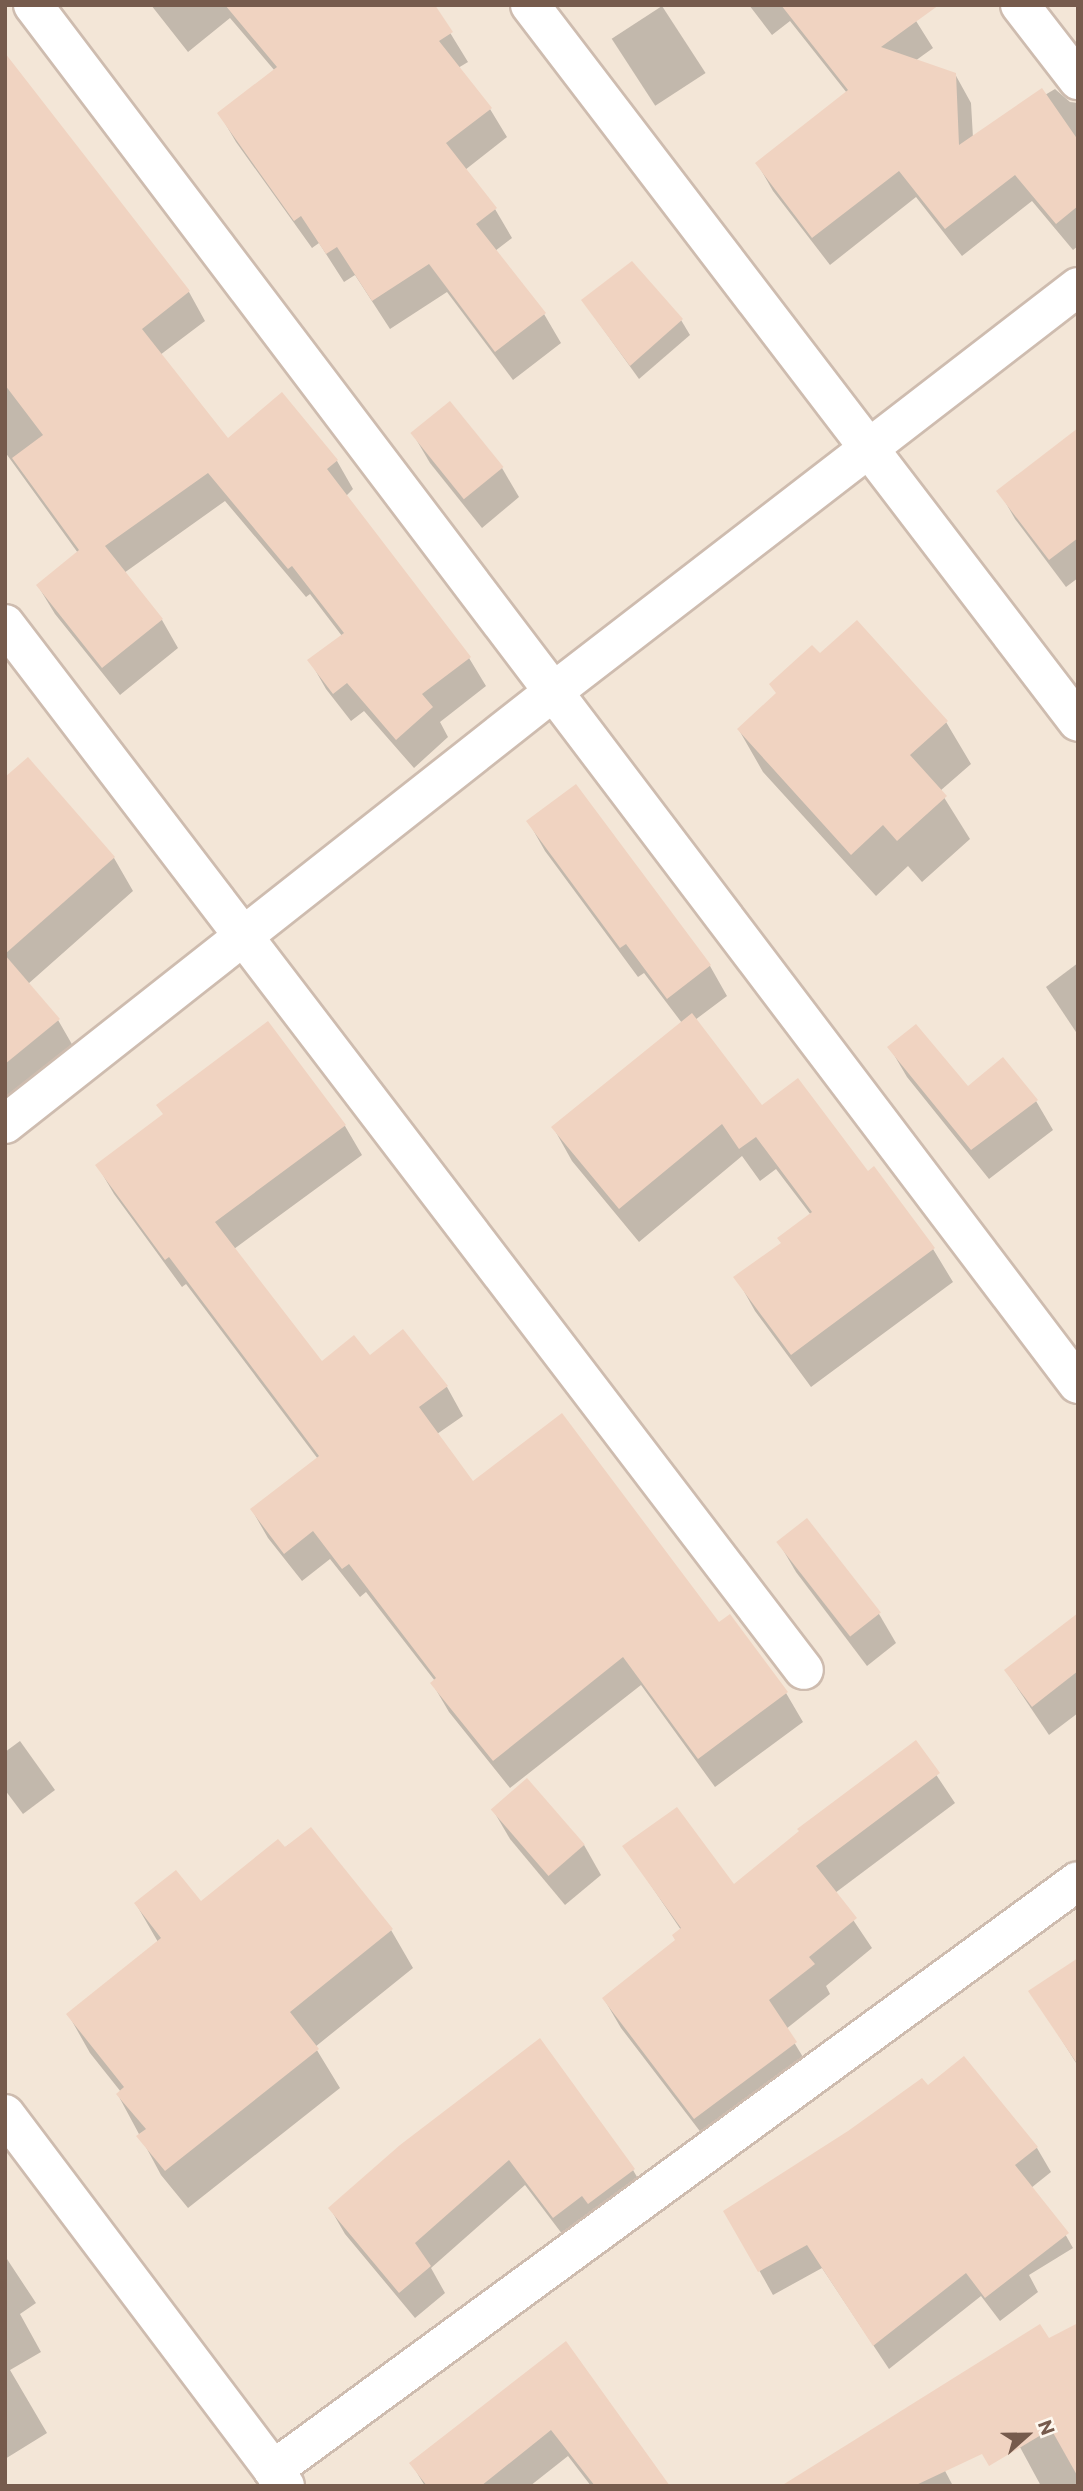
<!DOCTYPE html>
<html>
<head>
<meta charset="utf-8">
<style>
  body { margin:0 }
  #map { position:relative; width:1083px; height:2491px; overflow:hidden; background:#fcf4e9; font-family:Commissioner,sans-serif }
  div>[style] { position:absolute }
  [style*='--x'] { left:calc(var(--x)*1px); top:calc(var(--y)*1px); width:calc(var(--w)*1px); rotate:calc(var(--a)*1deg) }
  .residential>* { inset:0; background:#f3e6d7; transform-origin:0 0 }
  .shadow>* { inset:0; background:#0003; transform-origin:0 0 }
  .building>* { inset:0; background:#f0d3c1; transform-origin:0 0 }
  .roads { filter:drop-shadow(2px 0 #cebcaf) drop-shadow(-2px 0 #cebcaf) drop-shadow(0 2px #cebcaf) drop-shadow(0 -2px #cebcaf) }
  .minor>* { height:38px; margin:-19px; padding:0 19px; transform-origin:19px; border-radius:19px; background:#fff }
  span { translate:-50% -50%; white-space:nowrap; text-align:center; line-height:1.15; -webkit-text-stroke:6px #fef8ef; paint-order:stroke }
  .frame { position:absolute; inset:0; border:7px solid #765b4d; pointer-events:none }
  .north { position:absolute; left:992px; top:2400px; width:70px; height:70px; -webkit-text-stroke:5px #fef8ef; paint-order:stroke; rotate:69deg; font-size:19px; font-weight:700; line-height:28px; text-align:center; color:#765b4d }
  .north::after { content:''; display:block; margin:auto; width:24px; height:32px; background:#765b4d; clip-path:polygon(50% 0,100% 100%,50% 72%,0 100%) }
</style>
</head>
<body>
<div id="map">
  <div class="residential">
    <i style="left:5px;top:5px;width:1073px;height:2481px"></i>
  </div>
  <div class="shadow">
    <i style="clip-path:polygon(151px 5px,433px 5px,468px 62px,458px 68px,490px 109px,507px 137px,465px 170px,495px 209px,512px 238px,495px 251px,544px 314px,561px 343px,513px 380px,447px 292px,390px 329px,355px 275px,344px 282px,319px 243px,312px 248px,236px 142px,219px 113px,275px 71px,230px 18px,188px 52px)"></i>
    <i style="clip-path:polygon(749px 5px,906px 5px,933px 48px,915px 61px,955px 74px,971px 103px,973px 138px,1055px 89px,1070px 102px,1078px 103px,1078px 246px,1073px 250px,1032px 201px,962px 256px,916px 197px,830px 265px,773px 191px,757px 163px,847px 93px,790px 21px,772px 35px)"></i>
    <i style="left:662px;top:6px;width:80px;height:60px;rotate:57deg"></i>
    <i style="clip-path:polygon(5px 56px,189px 292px,205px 321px,160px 355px,228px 441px,337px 461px,353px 489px,346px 496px,469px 658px,486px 686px,440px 722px,448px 737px,414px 768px,364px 711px,351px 721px,326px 689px,310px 661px,342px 636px,310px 594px,306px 597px,225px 501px,124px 573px,162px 620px,178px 648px,120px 695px,55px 614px,38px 586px,78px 553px,5px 452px)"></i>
    <i style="clip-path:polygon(583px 301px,681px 320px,690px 335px,639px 379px)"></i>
    <i style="clip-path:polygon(1078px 430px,1078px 578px,1066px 587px,1015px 519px,999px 491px)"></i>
    <i style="clip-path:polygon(413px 434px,502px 468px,519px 497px,482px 528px,430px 463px)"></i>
    <i style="clip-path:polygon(820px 656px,946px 722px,971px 764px,940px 791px,970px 839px,922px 882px,908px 866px,876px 896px,763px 772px,739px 730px)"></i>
    <i style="clip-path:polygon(5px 780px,114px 858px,133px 891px,28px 984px,58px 1020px,77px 1053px,5px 1113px)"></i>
    <i style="clip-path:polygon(575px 786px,710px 966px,727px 996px,695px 1020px,762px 1108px,868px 1173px,933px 1249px,953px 1282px,811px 1387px,755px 1311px,736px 1277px,783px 1244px,811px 1215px,776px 1169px,760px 1181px,742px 1156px,639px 1242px,572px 1161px,553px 1127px,682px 1023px,644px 973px,638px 977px,545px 851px,528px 821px)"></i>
    <i style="clip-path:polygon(1078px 963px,1078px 1035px,1046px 987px)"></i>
    <i style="clip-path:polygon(267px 1024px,345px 1126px,362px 1155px,234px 1249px,322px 1363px,369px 1358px,447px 1387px,463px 1416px,437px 1434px,472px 1483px,718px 1625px,729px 1617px,786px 1693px,803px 1722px,715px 1787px,641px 1685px,510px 1788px,449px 1712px,432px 1683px,435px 1681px,366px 1592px,360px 1597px,330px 1559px,302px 1581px,268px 1538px,252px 1510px,318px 1459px,186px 1284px,182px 1287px,114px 1194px,97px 1165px,164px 1115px)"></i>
    <i style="clip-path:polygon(890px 1048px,968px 1089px,1036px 1101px,1053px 1130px,989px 1179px,907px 1077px)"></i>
    <i style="clip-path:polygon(779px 1543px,879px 1614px,896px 1643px,867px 1666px,796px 1572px)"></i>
    <i style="clip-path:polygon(1078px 1615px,1078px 1713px,1049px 1735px,1006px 1671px)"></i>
    <i style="clip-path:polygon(20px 1741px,55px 1790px,23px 1814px,5px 1790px,5px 1752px)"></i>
    <i style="clip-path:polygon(915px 1743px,955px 1803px,835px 1893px,872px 1948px,826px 1986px,830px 1994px,786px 2029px,812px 2072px,712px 2147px,621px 2028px,604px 1999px,677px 1941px,681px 1930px,625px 1847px,734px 1887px)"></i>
    <i style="clip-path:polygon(527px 1781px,584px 1845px,601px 1875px,565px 1905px,510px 1839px,493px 1810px)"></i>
    <i style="clip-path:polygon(311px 1830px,391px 1930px,413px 1968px,315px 2047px,340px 2088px,188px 2208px,161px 2175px,118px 2095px,121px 2092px,90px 2053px,68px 2014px,158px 1942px,136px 1904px,201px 1903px)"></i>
    <i style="clip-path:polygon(1078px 1960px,1078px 2066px,1031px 1991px)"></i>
    <i style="clip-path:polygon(927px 2088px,1037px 2148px,1051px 2172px,1031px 2188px,1060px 2225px,1073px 2248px,1029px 2275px,1038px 2292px,1000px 2321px,981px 2296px,889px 2369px,822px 2268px,773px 2295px,726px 2211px)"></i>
    <i style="clip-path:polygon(401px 2146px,633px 2170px,648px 2196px,569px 2243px,525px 2185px,431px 2268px,445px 2293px,415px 2318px,345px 2234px,330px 2208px)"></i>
    <i style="clip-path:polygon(5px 2256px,36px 2303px,20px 2314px,41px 2352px,10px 2370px,47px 2433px,5px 2459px)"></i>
    <i style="clip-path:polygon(1078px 2325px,1078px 2486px,1041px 2486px,976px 2366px,1048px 2341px)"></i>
    <i style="clip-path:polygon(565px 2343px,641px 2486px,591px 2486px,568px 2456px,530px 2486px,425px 2486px,411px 2463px)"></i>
    <i style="clip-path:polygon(924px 2431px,953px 2486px,785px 2486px)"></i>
  </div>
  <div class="building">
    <i style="clip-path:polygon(225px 5px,435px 5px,453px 32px,439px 41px,492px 108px,446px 143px,497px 208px,476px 224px,546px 313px,495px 352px,429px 264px,372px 301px,337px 247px,326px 254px,301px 216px,294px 221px,217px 113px,277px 67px)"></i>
    <i style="clip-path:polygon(781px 5px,939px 5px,881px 47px,956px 73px,959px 145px,1042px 88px,1078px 140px,1078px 206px,1056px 224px,1015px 175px,945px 229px,899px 171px,812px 238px,755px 163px,848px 90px)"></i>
    <i style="clip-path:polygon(5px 53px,190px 291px,142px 329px,228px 438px,282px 392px,338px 460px,327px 469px,471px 657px,422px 694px,433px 707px,396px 740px,347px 683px,333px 694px,307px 660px,344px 633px,292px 566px,288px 569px,208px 473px,105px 546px,163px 619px,102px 668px,36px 585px,79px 550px,12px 458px,43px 435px,5px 385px)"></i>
    <i style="clip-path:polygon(632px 261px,683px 319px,630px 366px,581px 300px)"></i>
    <i style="left:450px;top:401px;width:85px;height:51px;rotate:51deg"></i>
    <i style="clip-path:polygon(1078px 428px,1078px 538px,1049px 560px,996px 491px)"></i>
    <i style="clip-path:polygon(857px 620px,948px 721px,910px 755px,947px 796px,897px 841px,883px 825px,851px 855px,737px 729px,776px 693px,769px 684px,812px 645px,820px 653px)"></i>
    <i style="clip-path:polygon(28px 757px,115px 857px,5px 954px,5px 777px)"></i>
    <i style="clip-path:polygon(576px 784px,711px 965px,667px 999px,626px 944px,620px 948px,526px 821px)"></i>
    <i style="clip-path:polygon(5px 955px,60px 1019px,5px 1064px)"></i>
    <i style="clip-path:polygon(692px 1013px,762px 1105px,798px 1078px,868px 1171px,874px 1166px,935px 1248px,791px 1355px,733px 1277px,781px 1243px,777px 1238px,812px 1212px,756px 1137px,739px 1149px,722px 1124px,619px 1209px,551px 1127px)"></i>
    <i style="clip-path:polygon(268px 1021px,346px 1125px,215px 1222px,322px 1361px,354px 1335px,370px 1355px,403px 1329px,448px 1386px,419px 1407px,473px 1481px,562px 1413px,719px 1622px,730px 1614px,788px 1692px,698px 1759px,623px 1657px,493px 1761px,430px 1683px,436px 1678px,349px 1564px,342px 1569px,313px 1531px,284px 1554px,250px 1509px,319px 1456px,169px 1257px,165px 1260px,95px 1165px,163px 1114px,156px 1105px)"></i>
    <i style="clip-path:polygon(916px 1024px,968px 1086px,1003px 1057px,1038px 1100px,971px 1150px,887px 1047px)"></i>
    <i style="left:807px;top:1518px;width:120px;height:39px;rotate:52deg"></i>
    <i style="clip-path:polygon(1078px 1613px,1078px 1671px,1032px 1707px,1004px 1670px)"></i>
    <i style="clip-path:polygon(916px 1740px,940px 1773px,816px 1866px,857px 1918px,809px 1957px,815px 1964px,769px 2000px,797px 2042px,694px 2119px,602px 1998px,675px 1940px,672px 1935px,681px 1928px,622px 1846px,677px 1807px,734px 1884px,799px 1831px,797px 1829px)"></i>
    <i style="left:527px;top:1778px;width:88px;height:48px;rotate:49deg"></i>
    <i style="clip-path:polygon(311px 1827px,393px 1929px,290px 2012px,319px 2049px,165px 2171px,136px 2136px,146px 2129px,116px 2094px,124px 2087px,66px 2014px,161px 1938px,134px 1903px,176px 1870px,201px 1901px,278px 1839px,285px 1847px)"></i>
    <i style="clip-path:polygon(1078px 1958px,1078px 2065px,1028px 1991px)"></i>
    <i style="clip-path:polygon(540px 2038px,635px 2169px,588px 2204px,582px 2196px,553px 2218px,509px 2160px,415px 2243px,431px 2266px,399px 2293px,328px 2208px,400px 2145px)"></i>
    <i style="clip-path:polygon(964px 2056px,1038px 2147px,1015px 2165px,1069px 2233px,985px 2298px,966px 2273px,873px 2346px,807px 2245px,758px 2272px,723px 2211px,848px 2131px,922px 2078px,928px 2085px)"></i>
    <i style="clip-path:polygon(1078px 2323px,1078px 2477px,1051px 2429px,989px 2466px,982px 2454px,914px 2486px,781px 2486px,1040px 2324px,1049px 2338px)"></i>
    <i style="clip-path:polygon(566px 2341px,670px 2486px,595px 2486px,551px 2430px,481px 2486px,427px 2486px,409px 2463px)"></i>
  </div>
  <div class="roads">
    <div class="minor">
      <i style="--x:33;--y:5;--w:1730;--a:52.85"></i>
      <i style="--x:530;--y:5;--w:902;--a:52.61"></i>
      <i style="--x:1020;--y:5;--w:95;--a:52.3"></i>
      <i style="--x:5;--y:624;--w:1316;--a:52.63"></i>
      <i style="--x:5;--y:1124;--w:698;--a:-38.25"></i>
      <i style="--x:553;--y:692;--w:663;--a:-37.65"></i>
      <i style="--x:5;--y:2114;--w:446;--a:53"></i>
      <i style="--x:285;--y:2486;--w:20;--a:-127"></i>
      <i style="--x:273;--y:2470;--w:997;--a:-36.19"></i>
    </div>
  </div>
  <div class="frame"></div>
  <div class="north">N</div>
</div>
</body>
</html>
